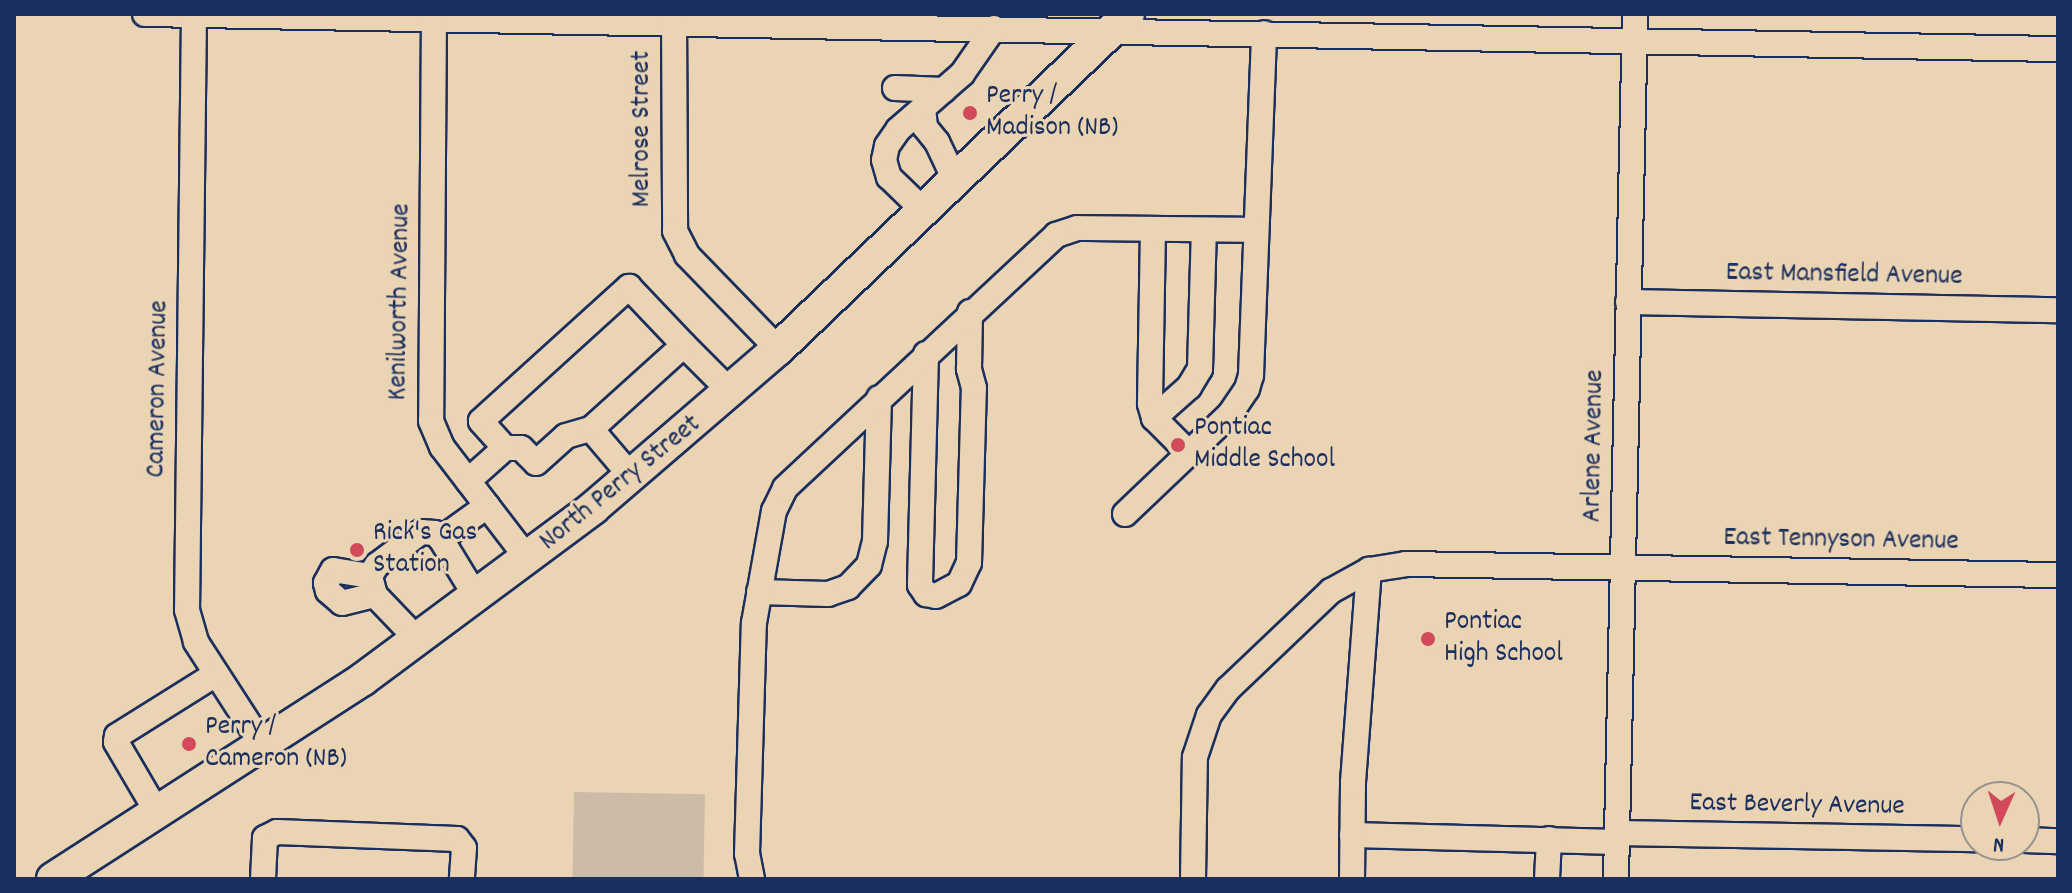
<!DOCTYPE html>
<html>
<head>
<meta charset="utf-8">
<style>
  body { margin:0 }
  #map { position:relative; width:2072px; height:893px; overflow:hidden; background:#ead4b3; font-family:Dekko,sans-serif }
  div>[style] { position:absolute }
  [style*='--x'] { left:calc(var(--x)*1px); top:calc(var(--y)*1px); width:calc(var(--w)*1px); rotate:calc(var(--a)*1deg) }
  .green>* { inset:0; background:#ccbca7; transform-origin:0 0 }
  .roads { filter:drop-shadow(2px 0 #1b2f5e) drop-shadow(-2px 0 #1b2f5e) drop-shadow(0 2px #1b2f5e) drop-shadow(0 -2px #1b2f5e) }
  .minor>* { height:24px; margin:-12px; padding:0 12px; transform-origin:12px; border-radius:12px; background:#ead4b3 }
  .major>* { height:32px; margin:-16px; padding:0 16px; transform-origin:16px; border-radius:16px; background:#ead4b3 }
  .dots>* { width:22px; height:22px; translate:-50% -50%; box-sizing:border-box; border:4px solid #ead4b3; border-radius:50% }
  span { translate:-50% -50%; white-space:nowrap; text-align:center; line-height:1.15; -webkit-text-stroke:6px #ead4b3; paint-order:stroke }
  .poi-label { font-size:28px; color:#1b2f5e }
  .left { translate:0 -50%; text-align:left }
  .street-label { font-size:28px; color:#1b2f5e }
  .frame { position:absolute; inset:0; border:16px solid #1b2f5e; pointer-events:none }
  .north { position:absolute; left:1960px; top:781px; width:80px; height:80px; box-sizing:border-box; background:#ead4b3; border:2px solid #979291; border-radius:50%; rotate:183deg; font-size:22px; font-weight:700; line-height:32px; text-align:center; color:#1b2f5e }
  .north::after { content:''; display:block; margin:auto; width:28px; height:36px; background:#d1495b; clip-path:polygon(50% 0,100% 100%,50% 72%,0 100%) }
</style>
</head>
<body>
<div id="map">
  <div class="green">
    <i style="left:574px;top:792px;width:131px;height:87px;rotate:1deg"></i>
  </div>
  <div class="roads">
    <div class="minor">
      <i style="--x:145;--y:14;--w:1913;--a:1.05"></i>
      <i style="--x:194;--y:14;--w:596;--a:90.67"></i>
      <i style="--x:187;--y:610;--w:33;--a:74"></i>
      <i style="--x:196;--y:642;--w:121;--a:57.1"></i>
      <i style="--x:434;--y:14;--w:407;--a:90.4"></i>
      <i style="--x:431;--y:421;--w:28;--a:67"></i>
      <i style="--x:442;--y:447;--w:141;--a:52.5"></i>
      <i style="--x:674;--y:14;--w:217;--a:89.7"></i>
      <i style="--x:675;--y:231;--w:27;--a:63"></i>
      <i style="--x:687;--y:255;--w:131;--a:45.9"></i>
      <i style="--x:895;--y:88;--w:49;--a:2.3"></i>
      <i style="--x:923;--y:108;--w:33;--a:139"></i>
      <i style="--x:898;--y:130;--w:19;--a:125"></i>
      <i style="--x:887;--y:146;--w:14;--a:102"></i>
      <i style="--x:884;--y:160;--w:18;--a:74"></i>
      <i style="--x:889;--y:177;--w:47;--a:44.1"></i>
      <i style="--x:955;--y:180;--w:42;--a:-115.3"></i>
      <i style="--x:937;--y:142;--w:19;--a:-129"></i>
      <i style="--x:925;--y:127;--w:19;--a:-96"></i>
      <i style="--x:923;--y:108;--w:52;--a:-41.1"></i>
      <i style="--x:962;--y:74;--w:56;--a:-55.2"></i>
      <i style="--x:1153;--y:229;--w:175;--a:91"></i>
      <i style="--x:1150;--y:404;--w:15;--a:74"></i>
      <i style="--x:1154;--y:418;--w:49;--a:45"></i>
      <i style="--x:1628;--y:302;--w:430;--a:1.1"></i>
      <i style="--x:926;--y:354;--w:231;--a:91.5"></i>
      <i style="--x:920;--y:585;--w:11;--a:56"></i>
      <i style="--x:926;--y:594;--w:10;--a:11"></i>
      <i style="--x:936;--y:596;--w:26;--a:-28"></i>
      <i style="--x:959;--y:584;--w:23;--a:-65"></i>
      <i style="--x:969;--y:563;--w:175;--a:-88.4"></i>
      <i style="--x:974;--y:388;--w:20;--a:-105"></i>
      <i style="--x:969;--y:369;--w:57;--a:-89"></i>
      <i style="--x:1154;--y:418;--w:47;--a:-41.5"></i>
      <i style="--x:1189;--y:387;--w:21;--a:-59"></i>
      <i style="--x:1200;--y:369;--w:139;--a:-88.4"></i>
      <i style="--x:505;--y:448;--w:16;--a:0"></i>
      <i style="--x:521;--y:448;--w:21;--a:45"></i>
      <i style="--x:536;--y:463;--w:40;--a:-42"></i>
      <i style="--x:566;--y:436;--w:26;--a:-16"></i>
      <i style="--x:631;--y:476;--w:62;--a:-130.4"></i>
      <i style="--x:591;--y:429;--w:125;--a:-42.1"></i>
      <i style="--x:684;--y:345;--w:66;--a:45"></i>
      <i style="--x:468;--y:481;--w:50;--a:-41.7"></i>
      <i style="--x:505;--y:448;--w:36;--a:-132"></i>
      <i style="--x:481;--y:421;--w:200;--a:-42.2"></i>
      <i style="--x:629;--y:287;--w:80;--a:46.5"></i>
      <i style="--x:1125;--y:514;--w:145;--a:-43.6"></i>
      <i style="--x:1230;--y:414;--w:30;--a:-56"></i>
      <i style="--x:1247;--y:389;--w:15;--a:-74"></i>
      <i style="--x:1251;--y:375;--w:342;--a:-87.8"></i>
      <i style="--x:441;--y:539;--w:57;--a:-35.7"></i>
      <i style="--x:370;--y:576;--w:37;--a:-171"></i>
      <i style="--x:333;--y:570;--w:15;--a:118"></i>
      <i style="--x:326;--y:583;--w:8;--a:76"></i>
      <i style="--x:328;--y:591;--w:18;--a:41"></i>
      <i style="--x:342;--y:603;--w:34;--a:-14"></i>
      <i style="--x:759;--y:592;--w:69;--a:1.7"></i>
      <i style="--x:828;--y:594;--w:21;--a:-19"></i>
      <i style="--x:848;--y:587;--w:30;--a:-46"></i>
      <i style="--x:869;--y:565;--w:25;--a:-76"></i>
      <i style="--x:875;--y:541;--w:143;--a:-88.4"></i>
      <i style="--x:418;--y:640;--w:62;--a:-133.7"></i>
      <i style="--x:375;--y:595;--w:20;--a:-105"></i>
      <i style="--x:370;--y:576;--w:13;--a:-58"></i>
      <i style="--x:377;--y:565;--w:55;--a:-36.9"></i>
      <i style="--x:421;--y:532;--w:14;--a:4"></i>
      <i style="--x:435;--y:533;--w:8;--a:45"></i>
      <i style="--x:441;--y:539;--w:69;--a:58.6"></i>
      <i style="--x:157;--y:812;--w:81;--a:-120.4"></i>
      <i style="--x:116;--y:742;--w:6;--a:-81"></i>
      <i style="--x:117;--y:736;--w:117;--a:-32.1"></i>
      <i style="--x:1617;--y:833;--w:359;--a:1"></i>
      <i style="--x:1352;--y:835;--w:265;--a:1.5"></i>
      <i style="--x:2024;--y:840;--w:34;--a:2"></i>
      <i style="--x:263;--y:879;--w:41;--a:-87.2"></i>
      <i style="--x:265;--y:838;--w:13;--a:-27"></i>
      <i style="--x:277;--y:832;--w:180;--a:2.2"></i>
      <i style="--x:457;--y:839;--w:11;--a:52"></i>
      <i style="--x:464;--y:848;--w:31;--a:94"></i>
      <i style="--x:752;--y:879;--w:25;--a:-101"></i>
      <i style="--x:747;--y:854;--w:231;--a:-88.3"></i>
      <i style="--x:754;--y:623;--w:114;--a:-79.9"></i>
      <i style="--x:774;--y:511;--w:25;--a:-64"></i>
      <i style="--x:785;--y:488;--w:371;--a:-43"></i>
      <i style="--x:1056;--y:235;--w:22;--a:-18"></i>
      <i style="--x:1077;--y:228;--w:177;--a:0.6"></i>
      <i style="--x:1193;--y:879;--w:122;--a:-89.1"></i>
      <i style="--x:1195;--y:757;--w:44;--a:-71.6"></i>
      <i style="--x:1209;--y:715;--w:32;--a:-54"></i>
      <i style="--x:1228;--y:689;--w:142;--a:-43.6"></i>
      <i style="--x:1331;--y:591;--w:43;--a:-28.9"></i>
      <i style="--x:1369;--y:570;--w:36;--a:-9"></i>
      <i style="--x:1405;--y:564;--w:653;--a:0.97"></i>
      <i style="--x:1352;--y:879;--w:97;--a:-89.4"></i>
      <i style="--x:1353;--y:782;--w:213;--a:-85.7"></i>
      <i style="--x:1547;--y:879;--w:40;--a:-87.1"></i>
      <i style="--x:1616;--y:879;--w:865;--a:-88.74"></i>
    </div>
    <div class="major">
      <i style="--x:53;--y:879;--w:369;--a:-32.8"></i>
      <i style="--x:363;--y:679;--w:287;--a:-36.6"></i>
      <i style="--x:593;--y:508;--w:244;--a:-40.7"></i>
      <i style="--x:778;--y:349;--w:484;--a:-43.7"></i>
    </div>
  </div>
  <div class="dots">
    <i style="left:970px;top:113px;background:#d1495b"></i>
    <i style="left:1178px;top:445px;background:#d1495b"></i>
    <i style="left:357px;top:550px;background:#d1495b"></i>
    <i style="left:1428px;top:639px;background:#d1495b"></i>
    <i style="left:189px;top:744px;background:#d1495b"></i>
  </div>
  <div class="poi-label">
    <span class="left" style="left:986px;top:113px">Perry /<br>Madison (NB)</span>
    <span class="left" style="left:1194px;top:445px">Pontiac<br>Middle School</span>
    <span class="left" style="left:373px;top:550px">Rick's Gas<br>Station</span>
    <span class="left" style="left:1444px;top:639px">Pontiac<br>High School</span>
    <span class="left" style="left:205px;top:744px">Perry /<br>Cameron (NB)</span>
  </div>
  <div class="street-label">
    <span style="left:643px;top:129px;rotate:-90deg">Melrose Street</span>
    <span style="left:1844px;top:276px;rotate:1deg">East Mansfield Avenue</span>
    <span style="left:401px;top:302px;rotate:-89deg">Kenilworth Avenue</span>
    <span style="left:159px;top:389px;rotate:-89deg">Cameron Avenue</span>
    <span style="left:1595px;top:446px;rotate:-89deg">Arlene Avenue</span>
    <span style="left:621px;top:484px;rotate:-39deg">North Perry Street</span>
    <span style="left:1841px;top:541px;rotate:1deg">East Tennyson Avenue</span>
    <span style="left:1797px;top:806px;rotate:1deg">East Beverly Avenue</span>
  </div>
  <div class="frame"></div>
  <div class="north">N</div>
</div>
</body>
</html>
